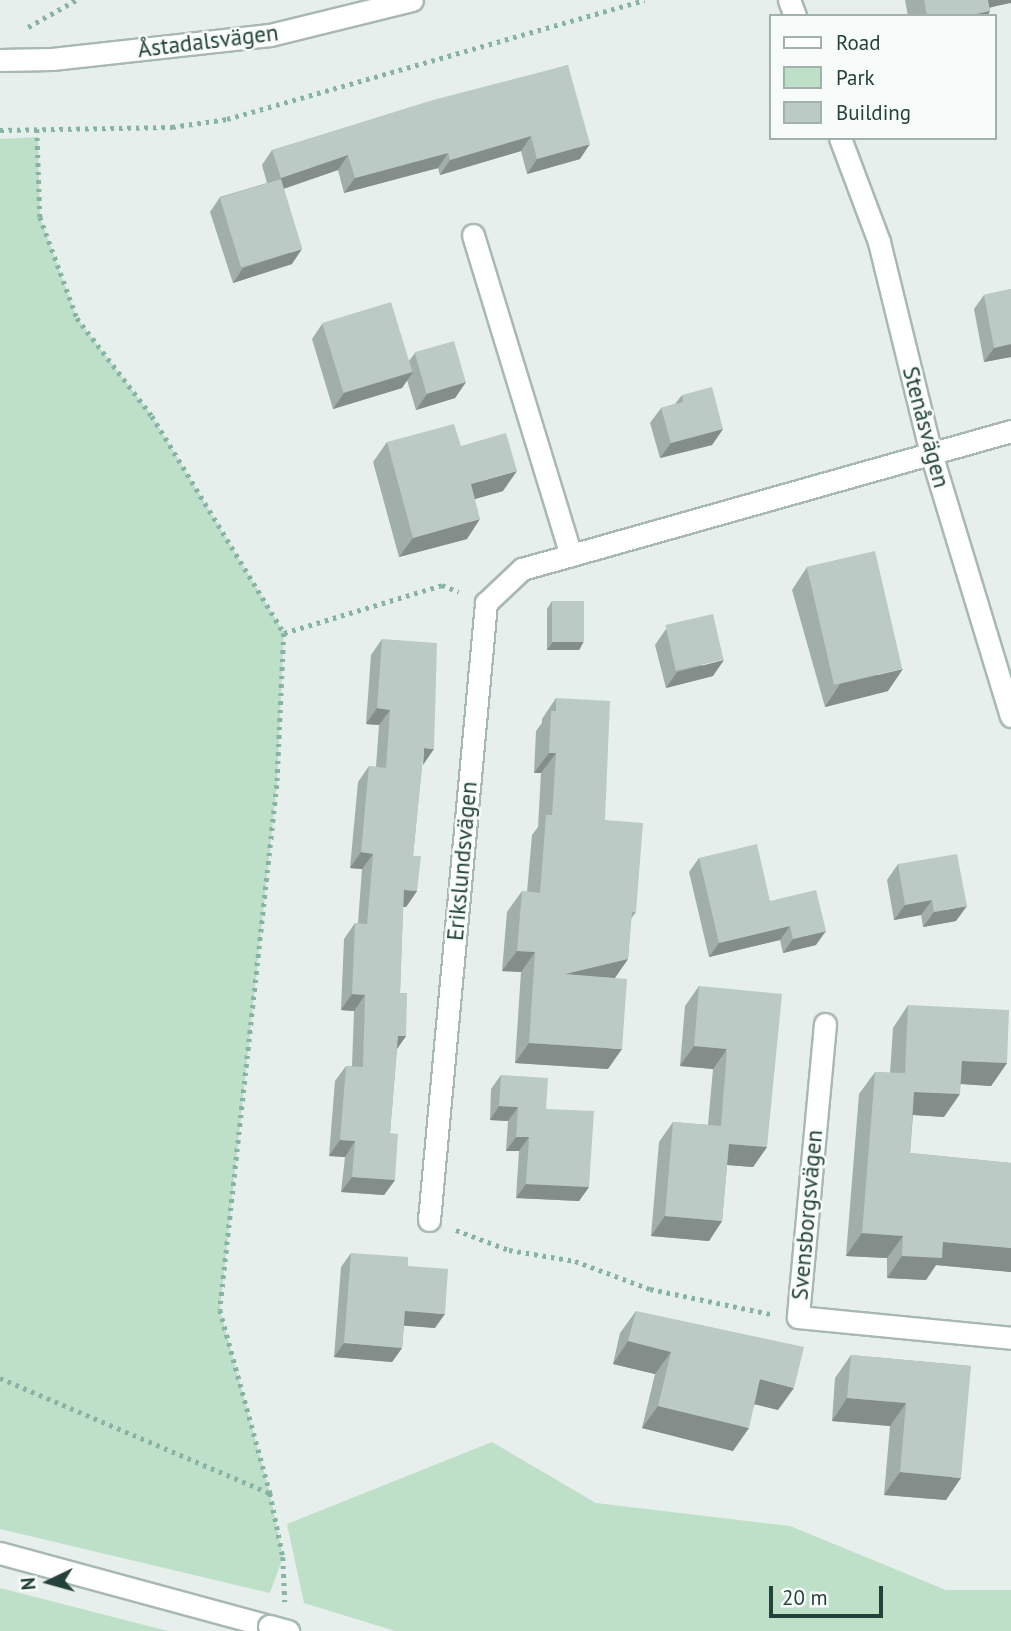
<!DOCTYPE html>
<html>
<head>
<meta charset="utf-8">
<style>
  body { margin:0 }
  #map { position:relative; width:1011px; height:1631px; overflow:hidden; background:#e6efeb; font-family:"PT Sans",sans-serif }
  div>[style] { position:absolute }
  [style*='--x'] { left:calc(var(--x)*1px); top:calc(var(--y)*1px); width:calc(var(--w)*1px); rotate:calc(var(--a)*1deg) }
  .green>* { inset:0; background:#bfe0c8 }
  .path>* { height:4.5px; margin-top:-2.25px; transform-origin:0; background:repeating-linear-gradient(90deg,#86b3a5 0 3.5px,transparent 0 8.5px) }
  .roads { filter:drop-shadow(2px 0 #a8b8b2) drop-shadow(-2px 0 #a8b8b2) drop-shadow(0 2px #a8b8b2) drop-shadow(0 -2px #a8b8b2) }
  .minor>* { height:21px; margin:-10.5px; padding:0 10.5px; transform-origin:10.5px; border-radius:10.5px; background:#fff }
  .secondary>* { height:21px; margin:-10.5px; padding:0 10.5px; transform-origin:10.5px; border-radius:10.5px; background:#fff }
  .bridges { filter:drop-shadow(2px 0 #a4bbb3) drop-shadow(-2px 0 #a4bbb3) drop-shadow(0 2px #a4bbb3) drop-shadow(0 -2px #a4bbb3) }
  .secondary-bridge>* { height:21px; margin:-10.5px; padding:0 10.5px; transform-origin:10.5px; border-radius:10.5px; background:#fff }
  .wall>* { inset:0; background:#a1aea9 }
  .shaded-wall>* { inset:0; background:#838d89 }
  .building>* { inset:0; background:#bbcac4; transform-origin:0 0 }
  span { translate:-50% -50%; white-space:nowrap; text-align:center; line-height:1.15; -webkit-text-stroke:5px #f7fbf9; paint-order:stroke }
  .street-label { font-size:23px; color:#24423a }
  .legend { position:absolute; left:769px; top:14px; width:228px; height:126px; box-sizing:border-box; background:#f7fbf9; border:2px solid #a3b1ad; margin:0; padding:9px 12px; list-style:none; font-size:21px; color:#24423a }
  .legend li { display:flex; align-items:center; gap:14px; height:35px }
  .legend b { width:35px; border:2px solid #a3b1ad }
  .north { position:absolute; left:14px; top:1547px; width:70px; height:70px; -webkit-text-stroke:5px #f7fbf9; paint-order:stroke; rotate:265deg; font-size:19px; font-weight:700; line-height:28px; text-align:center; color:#24423a }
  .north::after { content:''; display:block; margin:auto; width:24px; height:32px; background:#24423a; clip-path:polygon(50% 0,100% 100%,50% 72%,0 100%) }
  .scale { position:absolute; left:769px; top:1586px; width:114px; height:32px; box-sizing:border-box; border:4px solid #24423a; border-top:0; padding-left:9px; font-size:21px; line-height:24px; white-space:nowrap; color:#24423a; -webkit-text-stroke:5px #f7fbf9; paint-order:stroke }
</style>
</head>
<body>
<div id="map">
  <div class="green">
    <i style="clip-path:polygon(38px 137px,40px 217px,77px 318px,152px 416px,284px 633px,277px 785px,220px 1310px,270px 1493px,283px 1557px,270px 1593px,0 1529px,0 139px)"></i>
    <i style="clip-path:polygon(492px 1442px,596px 1503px,790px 1526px,946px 1590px,1011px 1590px,1011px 1631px,395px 1631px,304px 1603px,287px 1524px)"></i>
    <i style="clip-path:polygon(0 1588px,168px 1631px,0 1631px)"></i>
  </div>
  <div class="path">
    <i style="--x:28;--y:27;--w:55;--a:-29.4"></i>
    <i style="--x:37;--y:129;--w:88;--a:88"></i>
    <i style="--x:40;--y:217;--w:108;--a:69.9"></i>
    <i style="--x:77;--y:318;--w:123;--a:52.6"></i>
    <i style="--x:152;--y:416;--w:254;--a:58.7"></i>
    <i style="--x:284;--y:633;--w:152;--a:92.6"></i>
    <i style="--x:277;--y:785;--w:528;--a:96.2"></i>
    <i style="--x:220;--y:1310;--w:190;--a:74.7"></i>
    <i style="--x:270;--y:1493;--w:65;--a:78.5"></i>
    <i style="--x:283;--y:1557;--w:45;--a:87.5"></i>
    <i style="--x:0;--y:130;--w:172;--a:-1"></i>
    <i style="--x:172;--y:127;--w:56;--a:-8.3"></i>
    <i style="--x:227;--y:119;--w:434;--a:-15.9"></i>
    <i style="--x:284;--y:633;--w:165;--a:-16.9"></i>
    <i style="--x:442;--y:585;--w:18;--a:22"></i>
    <i style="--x:456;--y:1230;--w:57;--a:20.7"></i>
    <i style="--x:509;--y:1250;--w:67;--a:9.5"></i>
    <i style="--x:575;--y:1261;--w:80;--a:20.5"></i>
    <i style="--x:650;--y:1289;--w:124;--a:11.7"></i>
    <i style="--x:0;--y:1378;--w:293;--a:23.1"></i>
  </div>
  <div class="roads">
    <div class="minor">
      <i style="--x:789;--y:0;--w:17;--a:69"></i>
      <i style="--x:0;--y:60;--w:52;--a:-1.1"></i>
      <i style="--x:52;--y:59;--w:219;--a:-6.3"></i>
      <i style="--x:270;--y:35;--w:146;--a:-13.8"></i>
      <i style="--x:840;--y:138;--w:111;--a:69.4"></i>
      <i style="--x:879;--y:242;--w:214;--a:76.2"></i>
      <i style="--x:930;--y:450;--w:278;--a:73.1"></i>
      <i style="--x:473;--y:235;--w:335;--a:73"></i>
      <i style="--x:825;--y:1024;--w:294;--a:95.3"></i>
      <i style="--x:798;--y:1317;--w:214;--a:5.6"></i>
      <i style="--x:429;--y:1220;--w:620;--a:-84.72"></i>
      <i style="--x:486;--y:603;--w:50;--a:-43.4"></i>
      <i style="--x:522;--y:569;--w:508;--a:-15.76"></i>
    </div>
    <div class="secondary">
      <i style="--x:0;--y:1553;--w:279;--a:15.2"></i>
    </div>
  </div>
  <div class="bridges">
    <div class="secondary-bridge">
      <i style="--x:269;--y:1626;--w:20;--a:15"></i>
    </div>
  </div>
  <div class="wall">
    <i style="clip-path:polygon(905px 0,1011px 0,990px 8px,990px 11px,987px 16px,908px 16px)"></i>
    <i style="clip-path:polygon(568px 65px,580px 159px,527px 174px,521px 151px,440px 175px,438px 168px,344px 193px,338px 170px,284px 189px,292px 264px,233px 283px,210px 212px,220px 197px,267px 183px,262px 165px,272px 150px)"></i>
    <i style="clip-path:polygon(1011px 289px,1011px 357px,984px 362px,974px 309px,984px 295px)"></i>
    <i style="clip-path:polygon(322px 324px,409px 361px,415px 353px,466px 382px,455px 398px,416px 410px,407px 380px,402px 388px,333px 409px,312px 339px)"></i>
    <i style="clip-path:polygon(682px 395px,723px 429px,712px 445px,660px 458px,650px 423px,661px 408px,675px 404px)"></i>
    <i style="clip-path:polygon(387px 442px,503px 491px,475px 499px,467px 539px,399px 557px,373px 462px)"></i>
    <i style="clip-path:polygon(807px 567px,888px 691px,825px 707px,792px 590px)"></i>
    <i style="clip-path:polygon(552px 601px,584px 641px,579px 650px,547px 650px,547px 609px)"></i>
    <i style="clip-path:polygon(666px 629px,713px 676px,666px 688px,655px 645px)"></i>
    <i style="clip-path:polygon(382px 639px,422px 765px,413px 856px,417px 891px,406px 907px,403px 907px,400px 993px,406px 1036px,397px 1048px,390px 1133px,395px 1180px,384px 1195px,341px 1192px,345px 1157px,329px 1156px,335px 1081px,346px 1066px,352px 1066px,354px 1011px,341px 1010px,344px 939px,355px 923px,358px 923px,362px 869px,350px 868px,358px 782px,369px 766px,376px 767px,379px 725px,366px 724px,371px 655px)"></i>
    <i style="clip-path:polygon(556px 698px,605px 820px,636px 912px,631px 919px,628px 959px,615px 978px,608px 1069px,515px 1063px,521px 972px,502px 971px,507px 912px,522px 891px,527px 892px,532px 835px,538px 827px,541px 773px,534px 773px,536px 731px,542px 723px,542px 719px)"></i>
    <i style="clip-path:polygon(699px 858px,770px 901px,816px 945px,783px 953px,780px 940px,709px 957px,689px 872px)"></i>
    <i style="clip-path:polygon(898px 864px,956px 921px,923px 927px,921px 915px,894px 920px,887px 880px)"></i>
    <i style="clip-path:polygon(699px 986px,767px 1147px,753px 1167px,727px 1165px,722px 1221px,709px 1241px,651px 1236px,659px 1142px,673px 1122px,708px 1125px,713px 1069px,680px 1066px,685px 1006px)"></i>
    <i style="clip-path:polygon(908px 1005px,1007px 1063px,991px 1086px,961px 1084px,944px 1117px,913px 1115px,910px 1153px,1011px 1163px,1011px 1272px,936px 1265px,926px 1280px,887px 1278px,887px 1258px,846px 1256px,859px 1094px,875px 1072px,890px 1073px,893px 1028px)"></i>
    <i style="clip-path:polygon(501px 1075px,589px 1187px,579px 1201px,516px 1198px,519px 1151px,506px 1151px,508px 1121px,490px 1120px,491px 1089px)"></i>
    <i style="clip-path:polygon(351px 1253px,408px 1266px,435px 1328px,404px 1325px,402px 1348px,392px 1362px,334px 1357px,341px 1267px)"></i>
    <i style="clip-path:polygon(636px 1311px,778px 1410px,755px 1404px,733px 1451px,642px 1428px,655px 1374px,613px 1364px,620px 1333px)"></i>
    <i style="clip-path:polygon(851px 1355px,971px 1366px,946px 1500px,884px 1495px,890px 1426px,832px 1421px,835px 1378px)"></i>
  </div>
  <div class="shaded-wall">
    <i style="clip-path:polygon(980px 0,1011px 0,1011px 3px,972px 11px)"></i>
    <i style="clip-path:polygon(990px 11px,987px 16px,967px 16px)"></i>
    <i style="clip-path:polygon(531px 136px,521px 151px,440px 175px,450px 160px)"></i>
    <i style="clip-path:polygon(590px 144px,580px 159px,527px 174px,537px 159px)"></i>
    <i style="clip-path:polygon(448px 153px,438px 168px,344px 193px,355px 178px)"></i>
    <i style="clip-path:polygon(348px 155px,338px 170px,270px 193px,281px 178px)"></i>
    <i style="clip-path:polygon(302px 249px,292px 264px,233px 283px,243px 268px)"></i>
    <i style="clip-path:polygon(1011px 344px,1011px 357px,984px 362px,994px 348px)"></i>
    <i style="clip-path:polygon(413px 372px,402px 388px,333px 409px,344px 393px)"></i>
    <i style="clip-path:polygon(466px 382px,455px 398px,416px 410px,427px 394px)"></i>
    <i style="clip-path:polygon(723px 429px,712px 445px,660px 458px,671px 443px)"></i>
    <i style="clip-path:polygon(517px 471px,503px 491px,457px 504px,471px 484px)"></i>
    <i style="clip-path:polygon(480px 519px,467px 539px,399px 557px,413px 538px)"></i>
    <i style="clip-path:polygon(584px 641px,579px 650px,547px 650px,553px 642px)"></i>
    <i style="clip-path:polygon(724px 660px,713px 676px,666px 688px,677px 672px)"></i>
    <i style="clip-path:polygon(903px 669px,888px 691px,825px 707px,840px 684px)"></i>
    <i style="clip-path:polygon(377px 708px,390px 710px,379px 725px,366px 724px)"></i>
    <i style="clip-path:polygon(424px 748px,434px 749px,423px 765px)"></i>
    <i style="clip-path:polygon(549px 753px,556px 753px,541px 773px,534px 773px)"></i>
    <i style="clip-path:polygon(361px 852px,373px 854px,362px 869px,350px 868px)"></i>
    <i style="clip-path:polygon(404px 890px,417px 891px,406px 907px,393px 906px)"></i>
    <i style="clip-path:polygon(932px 900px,921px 915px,894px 920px,905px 905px)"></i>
    <i style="clip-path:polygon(967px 906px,956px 921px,923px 927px,934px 912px)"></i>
    <i style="clip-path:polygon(790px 926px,780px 940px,709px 957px,719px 943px)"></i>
    <i style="clip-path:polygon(826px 931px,816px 945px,783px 953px,793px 939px)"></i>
    <i style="clip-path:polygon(517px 951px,535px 952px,521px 972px,502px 971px)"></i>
    <i style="clip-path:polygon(628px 959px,614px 979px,565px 974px)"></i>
    <i style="clip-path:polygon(352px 994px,365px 995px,354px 1011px,341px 1010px)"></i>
    <i style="clip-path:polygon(398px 1036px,406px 1036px,395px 1052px)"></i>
    <i style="clip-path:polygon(529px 1043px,622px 1049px,608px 1069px,515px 1063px)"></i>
    <i style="clip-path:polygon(694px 1046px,727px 1049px,713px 1069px,680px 1066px)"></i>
    <i style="clip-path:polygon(962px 1061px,1007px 1063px,991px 1086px,947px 1083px)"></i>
    <i style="clip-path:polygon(914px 1092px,960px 1094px,944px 1117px,898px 1114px)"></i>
    <i style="clip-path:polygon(499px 1106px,518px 1107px,508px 1121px,490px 1120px)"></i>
    <i style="clip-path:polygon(516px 1137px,529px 1137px,519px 1151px,506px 1151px)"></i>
    <i style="clip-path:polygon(340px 1140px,355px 1141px,345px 1157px,329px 1156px)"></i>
    <i style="clip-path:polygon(729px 1144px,767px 1147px,753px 1167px,715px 1164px)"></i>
    <i style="clip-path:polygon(352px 1177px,395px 1180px,384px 1195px,341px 1192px)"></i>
    <i style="clip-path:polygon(526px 1184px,589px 1187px,579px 1201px,516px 1198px)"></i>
    <i style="clip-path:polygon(665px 1216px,722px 1221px,709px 1241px,651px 1236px)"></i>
    <i style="clip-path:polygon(862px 1233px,903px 1236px,887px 1258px,846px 1256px)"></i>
    <i style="clip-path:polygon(943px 1242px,1011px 1248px,1011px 1272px,936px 1265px,926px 1280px,887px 1278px,902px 1256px)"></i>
    <i style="clip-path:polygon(405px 1311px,445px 1314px,435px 1328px,395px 1325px)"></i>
    <i style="clip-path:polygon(628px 1341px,671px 1352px,655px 1374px,613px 1364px)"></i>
    <i style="clip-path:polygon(344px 1343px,402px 1348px,392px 1362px,334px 1357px)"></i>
    <i style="clip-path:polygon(760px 1379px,794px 1388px,778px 1410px,745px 1402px)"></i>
    <i style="clip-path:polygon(847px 1398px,906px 1403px,890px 1426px,832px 1421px)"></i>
    <i style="clip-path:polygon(658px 1406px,749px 1428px,733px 1451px,642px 1428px)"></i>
    <i style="clip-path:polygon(900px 1472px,961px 1478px,946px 1500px,884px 1495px)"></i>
  </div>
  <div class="building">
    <i style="clip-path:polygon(924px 0,988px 0,990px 11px,967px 16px,927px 16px)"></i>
    <i style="clip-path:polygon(568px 65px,590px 144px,537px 159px,531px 136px,450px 160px,448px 153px,355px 178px,348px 155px,281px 178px,272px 150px,433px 100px)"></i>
    <i style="left:281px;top:179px;width:73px;height:64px;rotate:73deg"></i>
    <i style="clip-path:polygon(1011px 289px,1011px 344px,994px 348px,984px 295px)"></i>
    <i style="left:391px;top:302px;width:73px;height:72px;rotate:73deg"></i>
    <i style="left:454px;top:341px;width:43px;height:41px;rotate:74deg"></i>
    <i style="clip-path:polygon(712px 387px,723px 429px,671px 443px,661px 408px,683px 402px,682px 395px)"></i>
    <i style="clip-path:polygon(454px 424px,461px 446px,506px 433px,517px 471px,471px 484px,480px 519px,413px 538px,387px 442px)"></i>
    <i style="left:875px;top:551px;width:121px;height:70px;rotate:77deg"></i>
    <i style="left:552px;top:601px;width:32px;height:41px"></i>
    <i style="left:713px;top:614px;width:47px;height:49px;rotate:77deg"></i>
    <i style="clip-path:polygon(382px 639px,437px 643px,434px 749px,424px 748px,413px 856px,421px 856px,417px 891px,404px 890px,400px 993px,407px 993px,406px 1036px,398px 1036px,390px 1133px,398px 1134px,395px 1180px,352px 1177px,355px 1141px,340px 1140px,346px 1066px,363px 1067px,365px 995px,352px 994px,355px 923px,367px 924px,373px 854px,361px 852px,369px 766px,386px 768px,390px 710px,377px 708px)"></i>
    <i style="clip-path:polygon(556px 698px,610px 701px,605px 820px,643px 823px,636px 912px,632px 912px,628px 959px,565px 974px,627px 979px,622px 1049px,529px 1043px,535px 952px,517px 951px,522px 891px,540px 893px,546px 815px,552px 815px,556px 753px,549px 753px,551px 711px,556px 711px)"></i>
    <i style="clip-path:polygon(757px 844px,770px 901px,816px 890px,826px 931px,793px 939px,790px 926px,719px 943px,699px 858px)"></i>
    <i style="clip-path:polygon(957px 854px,967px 906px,934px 912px,932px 900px,905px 905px,898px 864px)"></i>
    <i style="clip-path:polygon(699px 986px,782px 994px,767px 1147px,729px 1144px,722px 1221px,665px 1216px,673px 1122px,721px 1126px,727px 1049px,694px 1046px)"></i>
    <i style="clip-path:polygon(908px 1005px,1009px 1010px,1007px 1063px,962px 1061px,960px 1094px,914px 1092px,910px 1153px,1011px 1163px,1011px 1248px,943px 1242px,942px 1258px,902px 1256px,903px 1236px,862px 1233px,875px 1072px,905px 1073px)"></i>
    <i style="clip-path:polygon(501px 1075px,548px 1078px,546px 1109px,594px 1111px,589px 1187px,526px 1184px,529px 1137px,516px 1137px,518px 1107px,499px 1106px)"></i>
    <i style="clip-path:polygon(351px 1253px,408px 1257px,408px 1266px,448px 1269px,445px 1314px,405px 1311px,402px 1348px,344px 1343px)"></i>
    <i style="clip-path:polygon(636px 1311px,804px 1347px,794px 1388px,760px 1379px,749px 1428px,658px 1406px,671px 1352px,628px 1341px)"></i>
    <i style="clip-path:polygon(851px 1355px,971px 1366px,961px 1478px,900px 1472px,906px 1403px,847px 1398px)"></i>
  </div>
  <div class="street-label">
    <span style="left:208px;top:41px;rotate:-7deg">Åstadalsvägen</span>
    <span style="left:926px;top:427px;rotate:75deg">Stenåsvägen</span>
    <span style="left:462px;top:861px;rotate:-85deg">Erikslundsvägen</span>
    <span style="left:807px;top:1215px;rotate:-85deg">Svensborgsvägen</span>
  </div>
  <ul class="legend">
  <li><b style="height:9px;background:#fff"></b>Road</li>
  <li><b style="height:19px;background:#bfe0c8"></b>Park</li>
  <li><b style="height:19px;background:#bbcac4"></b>Building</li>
  </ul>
  <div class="north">N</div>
  <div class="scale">20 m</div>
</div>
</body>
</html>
